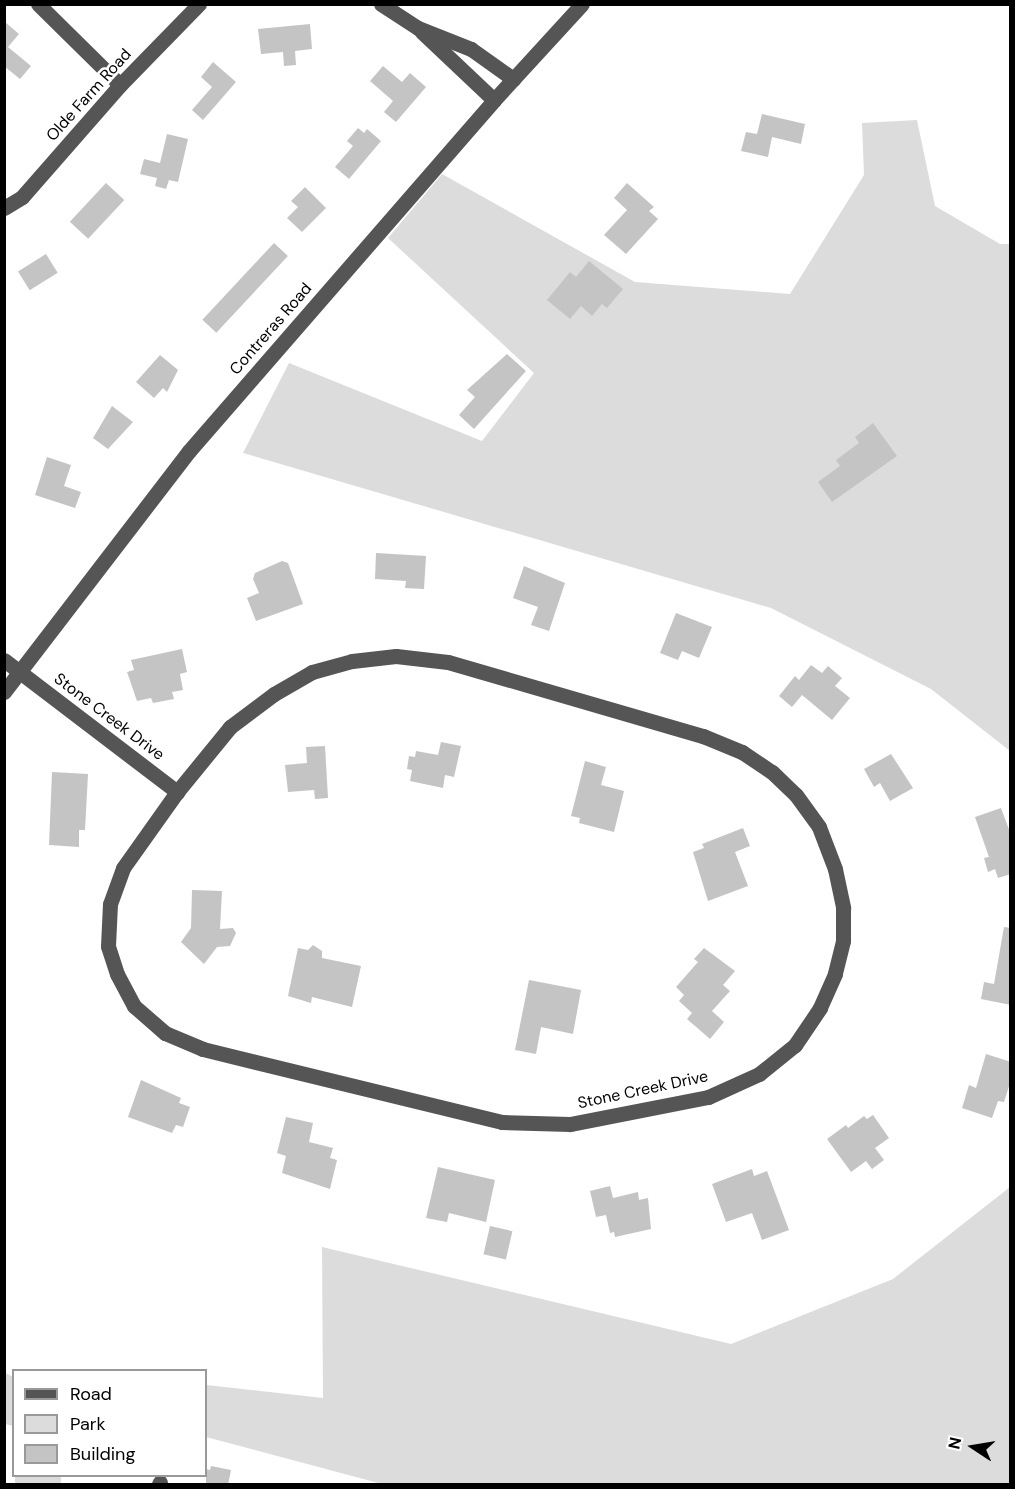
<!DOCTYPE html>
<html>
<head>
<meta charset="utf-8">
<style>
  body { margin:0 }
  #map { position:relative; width:1015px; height:1489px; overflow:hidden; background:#fff; font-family:"DM Sans",sans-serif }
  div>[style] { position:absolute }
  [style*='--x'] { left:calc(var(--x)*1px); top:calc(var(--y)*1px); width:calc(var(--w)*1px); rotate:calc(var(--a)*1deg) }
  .green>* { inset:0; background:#dcdcdc; transform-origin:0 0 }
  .building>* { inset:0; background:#c4c4c4; transform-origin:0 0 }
  .minor>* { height:15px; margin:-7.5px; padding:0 7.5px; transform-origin:7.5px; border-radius:7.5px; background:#555 }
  span { translate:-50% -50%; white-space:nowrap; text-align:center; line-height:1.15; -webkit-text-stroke:5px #fff; paint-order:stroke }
  .street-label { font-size:16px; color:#000 }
  .frame { position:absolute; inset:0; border:6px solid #000; pointer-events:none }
  .legend { position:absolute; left:12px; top:1369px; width:195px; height:108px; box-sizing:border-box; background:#fff; border:2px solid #999; margin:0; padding:8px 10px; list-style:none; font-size:18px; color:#000 }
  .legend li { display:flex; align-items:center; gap:12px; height:30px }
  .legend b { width:30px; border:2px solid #999 }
  .north { position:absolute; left:943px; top:1417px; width:60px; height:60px; -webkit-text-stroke:4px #fff; paint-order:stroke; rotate:282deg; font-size:16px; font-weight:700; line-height:24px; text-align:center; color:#000 }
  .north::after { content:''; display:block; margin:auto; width:21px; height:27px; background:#000; clip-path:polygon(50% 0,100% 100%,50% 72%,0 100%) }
</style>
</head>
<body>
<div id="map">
  <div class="green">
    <i style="clip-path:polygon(917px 120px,935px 206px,1000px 244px,1010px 244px,1010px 751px,931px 689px,771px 608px,243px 453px,289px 363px,482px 441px,534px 373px,388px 238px,442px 174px,635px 282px,790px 294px,864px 175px,862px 123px)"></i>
    <i style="clip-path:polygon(1010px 1187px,1010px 1484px,382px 1484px,206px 1437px,206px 1385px,323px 1398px,322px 1247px,731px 1344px,893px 1279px)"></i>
    <i style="clip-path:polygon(4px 1372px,13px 1377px,13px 1426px,5px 1424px)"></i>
    <i style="left:15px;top:1476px;width:46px;height:9px"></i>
  </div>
  <div class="building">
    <i style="clip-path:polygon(4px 21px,19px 34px,8px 47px,31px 66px,20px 79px,4px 66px)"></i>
    <i style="clip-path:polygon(310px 24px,312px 49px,295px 51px,296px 65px,284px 66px,283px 52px,261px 54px,258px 29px)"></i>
    <i style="clip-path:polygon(213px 62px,236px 82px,203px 120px,192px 110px,212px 87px,201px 77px)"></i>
    <i style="clip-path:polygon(383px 66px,402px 82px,410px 73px,426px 87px,396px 122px,384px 112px,393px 101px,370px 81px)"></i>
    <i style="clip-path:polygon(762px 114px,805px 124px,801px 144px,772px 137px,768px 157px,741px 151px,746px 132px,757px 134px)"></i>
    <i style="clip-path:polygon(358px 128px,364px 133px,367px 129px,381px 141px,349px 179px,335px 167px,353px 146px,347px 141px)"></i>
    <i style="clip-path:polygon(167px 134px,188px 139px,178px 182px,169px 180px,166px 189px,155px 186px,157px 178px,140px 174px,144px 159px,160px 163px)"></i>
    <i style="left:106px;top:183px;width:25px;height:53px;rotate:43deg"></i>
    <i style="clip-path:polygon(627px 183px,654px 207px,649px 211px,658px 219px,626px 254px,604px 235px,627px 210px,614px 198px)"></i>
    <i style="clip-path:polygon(305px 187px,326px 208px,302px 232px,287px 218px,298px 207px,291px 201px)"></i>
    <i style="left:274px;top:243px;width:19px;height:105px;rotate:43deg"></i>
    <i style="left:46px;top:254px;width:22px;height:33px;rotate:58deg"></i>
    <i style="clip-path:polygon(589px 261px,623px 289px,607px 308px,602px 304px,592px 316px,581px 306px,570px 319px,547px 300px,570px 272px,576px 277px)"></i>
    <i style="clip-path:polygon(507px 354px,526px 371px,474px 429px,459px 415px,475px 397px,467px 390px)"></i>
    <i style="clip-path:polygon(160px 355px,178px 370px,167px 392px,163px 388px,154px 398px,136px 382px)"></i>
    <i style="clip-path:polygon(112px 406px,133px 422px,108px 449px,93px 438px)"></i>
    <i style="clip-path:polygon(873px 423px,897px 456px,832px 502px,818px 482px,840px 466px,836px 460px,859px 443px,855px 437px)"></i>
    <i style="clip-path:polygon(47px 457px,71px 465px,64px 486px,81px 492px,75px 508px,35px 495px)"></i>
    <i style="clip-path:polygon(376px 553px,426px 556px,424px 589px,405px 588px,406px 581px,375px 579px)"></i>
    <i style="clip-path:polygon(282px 561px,288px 563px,303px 604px,256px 621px,247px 598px,259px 593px,253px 579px,255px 573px)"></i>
    <i style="clip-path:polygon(524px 566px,565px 583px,549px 631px,531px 625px,538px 607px,513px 598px)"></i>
    <i style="clip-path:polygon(676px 613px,712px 627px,699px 658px,682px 651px,678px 660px,660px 653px)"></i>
    <i style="clip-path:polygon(182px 649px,187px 672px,180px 674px,183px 690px,172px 692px,174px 699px,153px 703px,151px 698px,137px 701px,127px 672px,134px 670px,131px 660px)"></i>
    <i style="clip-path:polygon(811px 665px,822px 673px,828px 666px,842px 678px,835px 686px,850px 698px,832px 720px,802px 695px,792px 707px,779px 696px,795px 676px,799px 680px)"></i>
    <i style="clip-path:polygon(441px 742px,461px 746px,454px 777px,445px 775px,443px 788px,410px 781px,412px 770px,407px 769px,409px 756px,415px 757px,416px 751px,438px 755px)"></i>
    <i style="clip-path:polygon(325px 746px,328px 798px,315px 799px,314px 790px,288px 792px,285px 765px,307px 763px,306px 747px)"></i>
    <i style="clip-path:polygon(891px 754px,913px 788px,890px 801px,880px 783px,874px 787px,864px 769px)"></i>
    <i style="clip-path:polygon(585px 761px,606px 767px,601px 785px,624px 791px,614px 832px,579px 823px,580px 818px,571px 816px)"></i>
    <i style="clip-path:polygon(52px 772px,88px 774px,85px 830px,79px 830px,79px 847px,49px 845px)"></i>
    <i style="clip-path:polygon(1001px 808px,1011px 835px,1011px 874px,998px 878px,995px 869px,988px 872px,984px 858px,989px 857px,975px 817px)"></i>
    <i style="clip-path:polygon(743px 828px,750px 846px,735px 852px,748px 886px,708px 901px,693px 852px,704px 848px,702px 844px)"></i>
    <i style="clip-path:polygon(192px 890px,222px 891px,220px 929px,233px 928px,236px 933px,230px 946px,217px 947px,204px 964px,181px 942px,191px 928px)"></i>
    <i style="clip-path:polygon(1004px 927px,1011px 928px,1011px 1005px,981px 999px,984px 982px,994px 984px)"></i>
    <i style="clip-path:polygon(313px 945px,322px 951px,322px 958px,361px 966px,352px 1007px,312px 997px,311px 1003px,288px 996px,298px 948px,308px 950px)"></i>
    <i style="clip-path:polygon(704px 948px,735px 971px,723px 985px,730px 991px,712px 1011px,724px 1022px,710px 1039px,687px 1019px,692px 1013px,679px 1001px,684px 995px,676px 987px,698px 962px,694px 959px)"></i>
    <i style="clip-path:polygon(529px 980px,581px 990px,573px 1034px,541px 1027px,536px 1054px,515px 1050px)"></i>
    <i style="clip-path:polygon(986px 1054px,1011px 1062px,1011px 1080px,1004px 1102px,998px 1101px,992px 1118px,962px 1108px,969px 1085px,976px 1088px)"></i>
    <i style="clip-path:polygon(141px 1080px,181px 1098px,179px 1103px,190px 1107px,183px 1127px,176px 1125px,172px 1133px,128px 1117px)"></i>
    <i style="clip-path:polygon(873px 1115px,889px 1138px,875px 1148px,884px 1160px,872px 1169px,866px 1161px,851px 1172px,827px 1139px,846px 1125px,848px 1128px,864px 1116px,867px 1119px)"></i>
    <i style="clip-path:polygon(286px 1117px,313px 1123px,309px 1142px,333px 1148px,330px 1158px,337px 1160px,330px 1189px,282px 1173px,286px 1156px,277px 1153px)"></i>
    <i style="clip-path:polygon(438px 1167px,495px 1180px,486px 1222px,449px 1213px,447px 1222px,426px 1218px)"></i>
    <i style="clip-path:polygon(752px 1169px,754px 1176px,767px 1171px,789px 1230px,762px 1240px,752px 1213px,726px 1222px,712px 1184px)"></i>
    <i style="clip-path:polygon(610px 1186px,613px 1198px,638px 1192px,639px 1200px,648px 1198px,651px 1229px,615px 1237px,614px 1232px,610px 1233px,606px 1215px,596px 1217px,590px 1191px)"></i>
    <i style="left:490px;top:1226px;width:23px;height:29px;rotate:13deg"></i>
    <i style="clip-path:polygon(211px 1466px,231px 1470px,228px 1485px,206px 1485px,206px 1469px,210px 1470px)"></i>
  </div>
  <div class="minor">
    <i style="--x:38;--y:4;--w:115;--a:44.6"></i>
    <i style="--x:381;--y:4;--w:44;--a:33"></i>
    <i style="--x:418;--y:28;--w:57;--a:21.6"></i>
    <i style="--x:471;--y:49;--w:52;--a:35.5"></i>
    <i style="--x:422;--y:32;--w:99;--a:43.4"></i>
    <i style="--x:4;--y:208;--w:21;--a:-31"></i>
    <i style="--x:22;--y:197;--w:149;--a:-48.8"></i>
    <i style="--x:120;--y:85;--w:113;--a:-45.7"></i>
    <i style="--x:396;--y:656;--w:52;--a:6.6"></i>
    <i style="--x:448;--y:662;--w:266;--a:16.2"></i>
    <i style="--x:703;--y:736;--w:42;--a:22.3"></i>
    <i style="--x:742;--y:752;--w:36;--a:34"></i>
    <i style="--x:772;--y:772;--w:33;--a:44"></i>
    <i style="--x:796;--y:795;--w:39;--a:54"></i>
    <i style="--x:819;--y:827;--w:45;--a:69.1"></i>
    <i style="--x:835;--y:869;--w:40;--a:78"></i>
    <i style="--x:843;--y:908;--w:33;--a:90"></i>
    <i style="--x:843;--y:941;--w:34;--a:104"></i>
    <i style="--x:835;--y:974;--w:37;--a:114"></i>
    <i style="--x:820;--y:1008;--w:45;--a:124"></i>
    <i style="--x:795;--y:1045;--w:46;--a:141.1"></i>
    <i style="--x:759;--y:1074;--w:56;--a:155.7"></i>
    <i style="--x:708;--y:1097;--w:141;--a:168.9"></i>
    <i style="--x:570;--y:1124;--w:68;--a:-178.3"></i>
    <i style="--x:502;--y:1122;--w:308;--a:-166.3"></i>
    <i style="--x:203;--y:1049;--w:41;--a:-157.2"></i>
    <i style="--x:165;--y:1033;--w:41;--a:-138.9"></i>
    <i style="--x:134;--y:1006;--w:36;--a:-118"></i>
    <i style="--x:117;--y:974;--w:29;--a:-108"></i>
    <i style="--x:108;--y:946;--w:42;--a:-87.3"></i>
    <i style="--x:110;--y:904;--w:38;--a:-70"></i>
    <i style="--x:123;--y:868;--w:93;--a:-54.6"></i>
    <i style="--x:177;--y:792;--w:84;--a:-50.8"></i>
    <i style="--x:230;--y:727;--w:55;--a:-36.9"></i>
    <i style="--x:274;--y:694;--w:44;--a:-30.1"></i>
    <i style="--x:312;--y:672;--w:41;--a:-15.4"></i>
    <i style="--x:352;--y:661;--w:44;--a:-6.5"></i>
    <i style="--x:4;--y:660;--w:218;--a:37.3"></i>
    <i style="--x:4;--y:692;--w:304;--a:-52.5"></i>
    <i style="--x:189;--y:451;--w:465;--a:-49"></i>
    <i style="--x:494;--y:100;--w:130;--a:-47.5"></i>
    <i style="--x:159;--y:1484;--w:2;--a:-63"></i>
  </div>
  <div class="street-label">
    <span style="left:89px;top:95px;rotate:-48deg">Olde Farm Road</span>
    <span style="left:271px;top:329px;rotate:-49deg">Contreras Road</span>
    <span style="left:109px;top:717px;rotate:37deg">Stone Creek Drive</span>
    <span style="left:643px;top:1090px;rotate:-12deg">Stone Creek Drive</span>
  </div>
  <div class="frame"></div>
  <ul class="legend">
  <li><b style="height:8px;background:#555"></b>Road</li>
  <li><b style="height:16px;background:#dcdcdc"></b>Park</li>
  <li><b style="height:16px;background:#c4c4c4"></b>Building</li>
  </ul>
  <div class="north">N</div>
</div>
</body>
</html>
